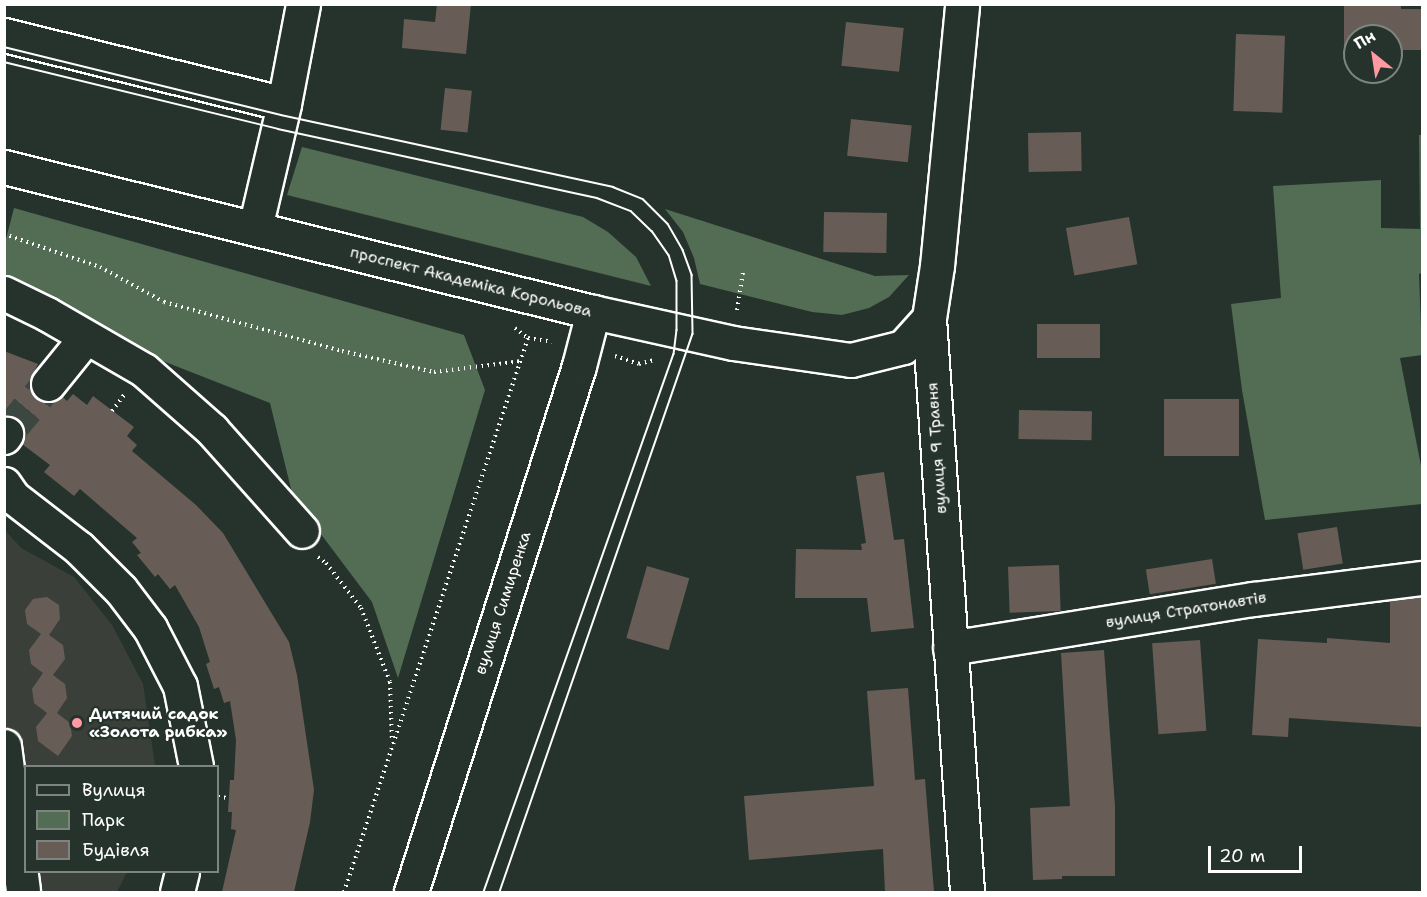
<!DOCTYPE html>
<html>
<head>
<meta charset="utf-8">
<style>
  body { margin:0 }
  #map { position:relative; width:1427px; height:897px; overflow:hidden; background:#26332d; font-family:"Shantell Sans",sans-serif }
  div>[style] { position:absolute }
  [style*='--x'] { left:calc(var(--x)*1px); top:calc(var(--y)*1px); width:calc(var(--w)*1px); rotate:calc(var(--a)*1deg) }
  .built>* { inset:0; background:#3a4039 }
  .green>* { inset:0; background:#526d54 }
  .building>* { inset:0; background:#685d56; transform-origin:0 0 }
  .minor-tunnel>* { height:33px; margin-top:-16.5px; transform-origin:0; background:repeating-linear-gradient(90deg,#3c4742 0 33px,transparent 0 49px) }
  .path>* { height:4px; margin-top:-2px; transform-origin:0; background:repeating-linear-gradient(90deg,#fff 0 1.5px,transparent 0 6px) }
  .roads { filter:drop-shadow(2px 0 #fff) drop-shadow(-2px 0 #fff) drop-shadow(0 2px #fff) drop-shadow(0 -2px #fff) }
  .minor>* { height:33px; margin:-16.5px; padding:0 16.5px; transform-origin:16.5px; border-radius:16.5px; background:#26332d }
  .major>* { height:33px; margin:-16.5px; padding:0 16.5px; transform-origin:16.5px; border-radius:16.5px; background:#26332d }
  .tram>* { height:1.5px; margin:-0.75px; padding:0 0.75px; transform-origin:0.75px; border-radius:0.75px; background:#fff }
  .dots>* { width:16px; height:16px; translate:-50% -50%; box-sizing:border-box; border:3px solid #26332d; border-radius:50% }
  span { translate:-50% -50%; white-space:nowrap; text-align:center; line-height:1.15; -webkit-text-stroke:4.5px #26332d; paint-order:stroke }
  .street-label { font-size:16px; color:#fff }
  .poi-label { font-size:16px; color:#fff; font-weight:700 }
  .left { translate:0 -50%; text-align:left }
  .frame { position:absolute; inset:0; border:6px solid #fff; pointer-events:none }
  .legend { position:absolute; left:24px; top:765px; width:195px; height:108px; box-sizing:border-box; background:#26332d; border:2px solid #7d8581; margin:0; padding:8px 10px; list-style:none; font-size:18px; color:#fff }
  .legend li { display:flex; align-items:center; gap:12px; height:30px }
  .legend b { width:30px; border:2px solid #7d8581 }
  .north { position:absolute; left:1343px; top:24px; width:60px; height:60px; box-sizing:border-box; background:#26332d; border:2px solid #7d8581; border-radius:50%; rotate:330deg; font-size:16px; font-weight:700; line-height:24px; text-align:center; color:#fff }
  .north::after { content:''; display:block; margin:auto; width:21px; height:27px; background:#ff9aa2; clip-path:polygon(50% 0,100% 100%,50% 72%,0 100%) }
  .scale { position:absolute; left:1208px; top:846px; width:94px; height:27px; box-sizing:border-box; border:3px solid #fff; border-top:0; padding-left:8px; font-size:18px; line-height:21px; white-space:nowrap; color:#fff; -webkit-text-stroke:4px #26332d; paint-order:stroke }
</style>
</head>
<body>
<div id="map">
  <div class="built">
    <i style="clip-path:polygon(4px 529px,21px 548px,74px 577px,112px 625px,143px 684px,155px 766px,26px 766px,26px 872px,127px 872px,117px 892px,5px 892px)"></i>
  </div>
  <div class="green">
    <i style="clip-path:polygon(1419px 135px,1422px 135px,1422px 273px,1419px 274px,1422px 355px,1400px 358px,1422px 471px,1422px 504px,1265px 520px,1242px 390px,1231px 304px,1281px 298px,1273px 186px,1381px 180px,1381px 228px,1420px 229px)"></i>
    <i style="clip-path:polygon(302px 147px,583px 217px,608px 232px,636px 257px,651px 286px,287px 195px)"></i>
    <i style="clip-path:polygon(14px 208px,464px 335px,485px 390px,398px 678px,372px 602px,293px 497px,270px 403px,150px 356px,5px 283px,5px 243px)"></i>
    <i style="clip-path:polygon(665px 209px,875px 276px,909px 275px,889px 297px,869px 308px,842px 315px,812px 312px,700px 284px,694px 258px,683px 232px)"></i>
  </div>
  <div class="building">
    <i style="clip-path:polygon(437px 4px,471px 4px,466px 54px,402px 48px,404px 19px,435px 22px)"></i>
    <i style="clip-path:polygon(1344px 4px,1401px 4px,1401px 9px,1422px 9px,1422px 50px,1391px 50px,1391px 36px,1355px 36px,1355px 49px,1344px 49px)"></i>
    <i style="left:846px;top:22px;width:58px;height:44px;rotate:6deg"></i>
    <i style="left:1236px;top:34px;width:49px;height:77px;rotate:2deg"></i>
    <i style="left:445px;top:88px;width:27px;height:42px;rotate:6deg"></i>
    <i style="left:851px;top:119px;width:61px;height:37px;rotate:6deg"></i>
    <i style="left:1081px;top:132px;width:39px;height:53px;rotate:89deg"></i>
    <i style="left:824px;top:212px;width:63px;height:40px;rotate:1deg"></i>
    <i style="left:1129px;top:217px;width:48px;height:64px;rotate:80deg"></i>
    <i style="left:1037px;top:324px;width:63px;height:34px"></i>
    <i style="clip-path:polygon(4px 351px,38px 364px,29px 382px,31px 391px,37px 399px,46px 403px,54px 402px,62px 396px,67px 401px,73px 394px,87px 405px,93px 396px,134px 427px,127px 436px,137px 445px,132px 451px,196px 505px,223px 533px,289px 642px,297px 675px,314px 790px,310px 822px,294px 892px,222px 892px,236px 830px,231px 829px,232px 812px,228px 812px,230px 780px,234px 780px,236px 740px,230px 701px,224px 703px,219px 687px,214px 689px,206px 664px,210px 662px,199px 627px,175px 585px,170px 589px,158px 574px,155px 577px,137px 555px,141px 553px,132px 542px,137px 538px,80px 489px,74px 496px,44px 472px,50px 465px,22px 444px,25px 435px,22px 425px,16px 418px,4px 416px)"></i>
    <i style="left:1164px;top:399px;width:75px;height:57px"></i>
    <i style="left:1019px;top:410px;width:73px;height:29px;rotate:1deg"></i>
    <i style="clip-path:polygon(884px 472px,894px 540px,904px 539px,914px 628px,871px 632px,867px 598px,795px 598px,796px 549px,862px 550px,861px 544px,866px 543px,856px 476px)"></i>
    <i style="left:1337px;top:527px;width:37px;height:40px;rotate:81deg"></i>
    <i style="left:1212px;top:559px;width:25px;height:67px;rotate:81deg"></i>
    <i style="left:1059px;top:565px;width:46px;height:51px;rotate:88deg"></i>
    <i style="left:647px;top:566px;width:44px;height:75px;rotate:16deg"></i>
    <i style="clip-path:polygon(47px 597px,59px 605px,60px 619px,49px 635px,63px 645px,65px 659px,53px 675px,65px 684px,67px 698px,57px 713px,70px 723px,72px 736px,58px 756px,38px 741px,36px 727px,47px 713px,34px 703px,32px 689px,43px 673px,31px 664px,29px 650px,41px 634px,27px 624px,25px 610px,33px 599px)"></i>
    <i style="clip-path:polygon(1422px 597px,1422px 727px,1289px 718px,1288px 737px,1252px 735px,1258px 639px,1327px 643px,1327px 638px,1390px 643px,1390px 601px)"></i>
    <i style="left:1200px;top:640px;width:91px;height:48px;rotate:86deg"></i>
    <i style="clip-path:polygon(1104px 650px,1115px 806px,1115px 876px,1062px 876px,1062px 879px,1033px 880px,1030px 808px,1070px 806px,1061px 653px)"></i>
    <i style="clip-path:polygon(908px 688px,915px 780px,925px 779px,934px 892px,885px 892px,883px 849px,749px 860px,744px 796px,874px 786px,867px 691px)"></i>
  </div>
  <div class="minor-tunnel">
    <i style="--x:6;--y:434;--w:65;--a:-50"></i>
  </div>
  <div class="path">
    <i style="--x:4;--y:234;--w:102;--a:19"></i>
    <i style="--x:100;--y:267;--w:73;--a:28.7"></i>
    <i style="--x:164;--y:302;--w:185;--a:15.4"></i>
    <i style="--x:342;--y:351;--w:94;--a:12.9"></i>
    <i style="--x:434;--y:372;--w:88;--a:-7.2"></i>
    <i style="--x:737;--y:310;--w:38;--a:-81"></i>
    <i style="--x:515;--y:328;--w:16;--a:38"></i>
    <i style="--x:615;--y:356;--w:25;--a:18"></i>
    <i style="--x:639;--y:364;--w:16;--a:-15"></i>
    <i style="--x:112;--y:411;--w:20;--a:-53"></i>
    <i style="--x:318;--y:557;--w:10;--a:37"></i>
    <i style="--x:326;--y:563;--w:57;--a:52.1"></i>
    <i style="--x:361;--y:608;--w:79;--a:68.6"></i>
    <i style="--x:390;--y:682;--w:60;--a:88.1"></i>
    <i style="--x:218;--y:797;--w:11;--a:5"></i>
    <i style="--x:344;--y:892;--w:584;--a:-71.63"></i>
    <i style="--x:528;--y:338;--w:24;--a:9"></i>
  </div>
  <div class="roads">
    <div class="minor">
      <i style="--x:4;--y:35;--w:288;--a:13.8"></i>
      <i style="--x:255;--y:228;--w:127;--a:-76.8"></i>
      <i style="--x:284;--y:104;--w:102;--a:-79.2"></i>
      <i style="--x:4;--y:293;--w:48;--a:26"></i>
      <i style="--x:47;--y:314;--w:112;--a:30"></i>
      <i style="--x:144;--y:370;--w:91;--a:41.4"></i>
      <i style="--x:212;--y:430;--w:135;--a:48.3"></i>
      <i style="--x:929;--y:318;--w:575;--a:86.21"></i>
      <i style="--x:48;--y:384;--w:60;--a:-51"></i>
      <i style="--x:4;--y:437;--w:4;--a:-56"></i>
      <i style="--x:4;--y:484;--w:16;--a:55"></i>
      <i style="--x:13;--y:497;--w:83;--a:37.7"></i>
      <i style="--x:79;--y:548;--w:59;--a:45"></i>
      <i style="--x:121;--y:590;--w:48;--a:52.7"></i>
      <i style="--x:150;--y:628;--w:65;--a:62.7"></i>
      <i style="--x:180;--y:686;--w:82;--a:78.7"></i>
      <i style="--x:950;--y:648;--w:307;--a:-9.2"></i>
      <i style="--x:1253;--y:599;--w:170;--a:-7.1"></i>
      <i style="--x:4;--y:746;--w:145;--a:82.5"></i>
      <i style="--x:177;--y:892;--w:21;--a:-76"></i>
    </div>
    <div class="major">
      <i style="--x:4;--y:167;--w:607;--a:13.83"></i>
      <i style="--x:593;--y:312;--w:143;--a:12.5"></i>
      <i style="--x:733;--y:343;--w:119;--a:8.2"></i>
      <i style="--x:851;--y:360;--w:54;--a:-14"></i>
      <i style="--x:903;--y:347;--w:39;--a:-48"></i>
      <i style="--x:929;--y:318;--w:53;--a:-81.3"></i>
      <i style="--x:937;--y:266;--w:263;--a:-84.5"></i>
      <i style="--x:411;--y:892;--w:552;--a:-72.29"></i>
      <i style="--x:579;--y:366;--w:56;--a:-75.5"></i>
    </div>
  </div>
  <div class="tram">
    <i style="--x:4;--y:47;--w:285;--a:13.8"></i>
    <i style="--x:281;--y:115;--w:340;--a:12.2"></i>
    <i style="--x:613;--y:187;--w:32;--a:22"></i>
    <i style="--x:643;--y:199;--w:35;--a:45"></i>
    <i style="--x:668;--y:224;--w:30;--a:60"></i>
    <i style="--x:683;--y:250;--w:27;--a:70"></i>
    <i style="--x:692;--y:275;--w:59;--a:89"></i>
    <i style="--x:693;--y:334;--w:590;--a:109.08"></i>
    <i style="--x:4;--y:62;--w:282;--a:13.7"></i>
    <i style="--x:278;--y:129;--w:326;--a:12.2"></i>
    <i style="--x:597;--y:198;--w:36;--a:21"></i>
    <i style="--x:631;--y:211;--w:29;--a:44"></i>
    <i style="--x:652;--y:231;--w:29;--a:55"></i>
    <i style="--x:669;--y:255;--w:27;--a:73"></i>
    <i style="--x:677;--y:281;--w:49;--a:90"></i>
    <i style="--x:677;--y:330;--w:24;--a:97"></i>
    <i style="--x:674;--y:354;--w:571;--a:109.45"></i>
  </div>
  <div class="dots">
    <i style="left:77px;top:723px;background:#ff9aa2"></i>
  </div>
  <div class="street-label">
    <span style="left:471px;top:282px;rotate:14deg">проспект Академіка Корольова</span>
    <span style="left:937px;top:448px;rotate:-94deg">вулиця 9 Травня</span>
    <span style="left:503px;top:603px;rotate:-72deg">вулиця Симиренка</span>
    <span style="left:1186px;top:610px;rotate:-9deg">вулиця Стратонавтів</span>
  </div>
  <div class="poi-label">
    <span class="left" style="left:89px;top:723px">Дитячий садок<br>«Золота рибка»</span>
  </div>
  <div class="frame"></div>
  <ul class="legend">
  <li><b style="height:8px;background:#26332d"></b>Вулиця</li>
  <li><b style="height:16px;background:#526d54"></b>Парк</li>
  <li><b style="height:16px;background:#685d56"></b>Будівля</li>
  </ul>
  <div class="north">Пн</div>
  <div class="scale">20 m</div>
</div>
</body>
</html>
